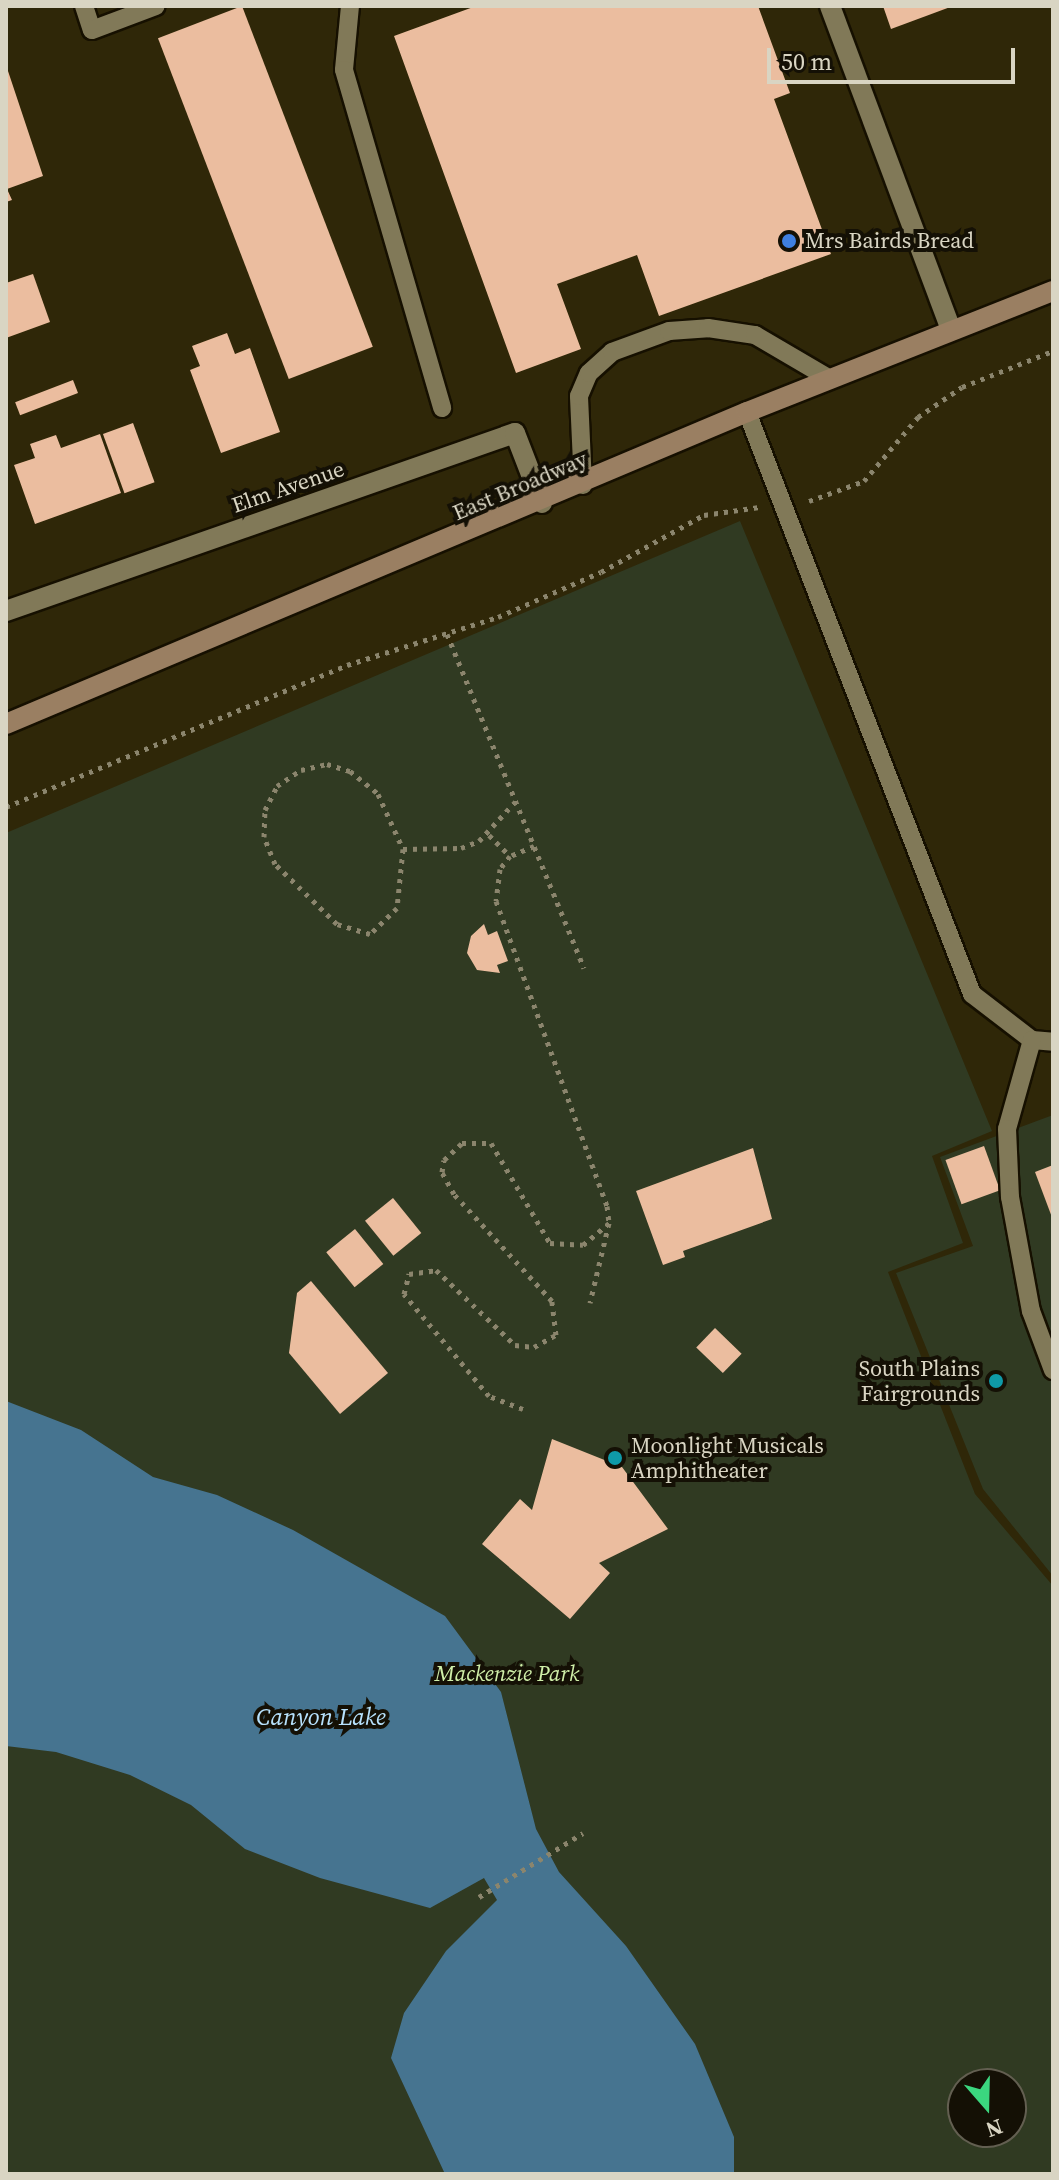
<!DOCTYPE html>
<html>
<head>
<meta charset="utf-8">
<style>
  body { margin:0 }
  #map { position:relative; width:1059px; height:2180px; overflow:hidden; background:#2f2708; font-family:"Source Serif 4",serif }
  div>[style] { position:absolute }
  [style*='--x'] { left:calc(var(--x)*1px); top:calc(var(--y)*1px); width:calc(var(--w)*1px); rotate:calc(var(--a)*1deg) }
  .green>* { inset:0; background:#303a22 }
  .water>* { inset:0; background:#467490 }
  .building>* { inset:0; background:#ebbd9f; transform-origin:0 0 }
  .path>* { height:5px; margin-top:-2.5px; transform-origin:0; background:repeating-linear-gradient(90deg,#8b856d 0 4px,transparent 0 10px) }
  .roads { filter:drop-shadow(2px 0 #161000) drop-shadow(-2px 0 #161000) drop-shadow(0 2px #161000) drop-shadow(0 -2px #161000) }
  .lane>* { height:18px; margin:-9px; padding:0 9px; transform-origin:9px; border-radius:9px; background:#817958 }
  .street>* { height:20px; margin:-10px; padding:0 10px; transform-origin:10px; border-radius:10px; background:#817958 }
  .secondary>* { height:20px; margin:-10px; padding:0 10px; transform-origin:10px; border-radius:10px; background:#9a7f62 }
  .dots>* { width:22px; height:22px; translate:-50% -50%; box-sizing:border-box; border:4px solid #141005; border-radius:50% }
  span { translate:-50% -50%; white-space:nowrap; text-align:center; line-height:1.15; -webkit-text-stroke:8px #141005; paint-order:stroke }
  .poi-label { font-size:22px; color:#d9d5c3 }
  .left { translate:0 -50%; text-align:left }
  .right { translate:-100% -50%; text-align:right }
  .street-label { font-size:22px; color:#d9d5c3 }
  .park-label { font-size:22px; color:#d0efa9; font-style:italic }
  .water-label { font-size:24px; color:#b7e2fd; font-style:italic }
  .frame { position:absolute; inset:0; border:8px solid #d9d5c3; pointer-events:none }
  .north { position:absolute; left:947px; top:2068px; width:80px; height:80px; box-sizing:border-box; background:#141005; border:2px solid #635f51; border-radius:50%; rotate:160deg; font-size:22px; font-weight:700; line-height:32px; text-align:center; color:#d9d5c3 }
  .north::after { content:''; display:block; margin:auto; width:28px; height:36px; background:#3bd77f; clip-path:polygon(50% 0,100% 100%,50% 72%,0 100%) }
  .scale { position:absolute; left:767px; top:48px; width:248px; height:36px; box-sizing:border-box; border:4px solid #d9d5c3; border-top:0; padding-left:10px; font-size:24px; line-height:28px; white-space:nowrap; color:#d9d5c3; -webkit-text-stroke:6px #141005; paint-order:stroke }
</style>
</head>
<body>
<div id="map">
  <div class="green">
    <i style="clip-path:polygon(evenodd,740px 521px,992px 1131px,932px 1156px,963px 1243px,888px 1272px,975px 1494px,1053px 1586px,1053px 2174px,6px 2174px,6px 833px,740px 521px,963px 2084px,1011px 2084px,1011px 2132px,963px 2132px,963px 2084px)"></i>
    <i style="clip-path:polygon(1053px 1115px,1053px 1576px,983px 1489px,896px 1273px,973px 1246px,940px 1157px)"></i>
  </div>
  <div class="water">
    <i style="clip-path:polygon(6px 1401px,81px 1430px,153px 1477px,217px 1495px,293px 1530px,445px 1616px,501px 1692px,536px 1829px,559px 1872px,626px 1946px,695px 2044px,734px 2137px,734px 2174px,445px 2174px,391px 2058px,404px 2013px,446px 1951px,497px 1900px,484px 1878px,430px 1908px,320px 1878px,245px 1849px,191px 1805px,130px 1775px,56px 1752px,6px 1746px)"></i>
  </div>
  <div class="building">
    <i style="left:242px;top:6px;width:365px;height:90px;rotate:69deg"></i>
    <i style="clip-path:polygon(476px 6px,758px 6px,790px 93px,774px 99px,831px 254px,659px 316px,637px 255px,557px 284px,581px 349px,516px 373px,394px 36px)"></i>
    <i style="clip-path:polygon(883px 6px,953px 6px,891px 29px)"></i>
    <i style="clip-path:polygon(6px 65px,43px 176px,7px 189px,12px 200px,6px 202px)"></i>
    <i style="clip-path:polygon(33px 274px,50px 322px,6px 338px,6px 283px)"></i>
    <i style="clip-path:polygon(227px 333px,235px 354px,250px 348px,280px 432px,221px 453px,190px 370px,200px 366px,192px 346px)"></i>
    <i style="left:73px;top:380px;width:14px;height:62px;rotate:69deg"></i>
    <i style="left:133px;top:423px;width:63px;height:32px;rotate:70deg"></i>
    <i style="clip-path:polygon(100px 434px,121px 493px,35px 524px,14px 465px,35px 458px,30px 444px,56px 435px,61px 448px)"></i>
    <i style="clip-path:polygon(484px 924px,488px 935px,497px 931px,508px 961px,497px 965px,500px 973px,477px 970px,467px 953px,471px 936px)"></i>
    <i style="left:984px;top:1146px;width:47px;height:41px;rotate:70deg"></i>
    <i style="clip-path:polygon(753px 1148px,772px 1219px,683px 1251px,685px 1257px,663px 1265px,636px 1191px)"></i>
    <i style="clip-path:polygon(1053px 1165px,1053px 1220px,1035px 1172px)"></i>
    <i style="left:393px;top:1198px;width:45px;height:36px;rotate:51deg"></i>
    <i style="left:355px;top:1229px;width:45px;height:37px;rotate:51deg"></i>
    <i style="clip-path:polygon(311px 1281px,388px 1373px,340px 1414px,289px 1353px,297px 1293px)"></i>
    <i style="left:715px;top:1328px;width:37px;height:27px;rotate:44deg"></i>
    <i style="clip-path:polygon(552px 1439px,622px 1467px,668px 1529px,599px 1563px,610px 1573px,570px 1619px,482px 1544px,520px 1499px,532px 1510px)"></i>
  </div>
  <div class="path">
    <i style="--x:809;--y:501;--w:59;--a:-20"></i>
    <i style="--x:864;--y:481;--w:84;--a:-49.8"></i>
    <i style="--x:918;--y:417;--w:53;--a:-34.3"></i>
    <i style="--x:962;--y:387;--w:98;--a:-21.6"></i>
    <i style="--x:447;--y:634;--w:361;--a:67.7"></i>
    <i style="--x:327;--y:764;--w:24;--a:17"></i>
    <i style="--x:350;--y:771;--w:36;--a:39"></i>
    <i style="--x:378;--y:794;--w:60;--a:65.6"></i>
    <i style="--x:403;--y:849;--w:59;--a:95.8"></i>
    <i style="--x:397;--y:908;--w:37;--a:136"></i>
    <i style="--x:370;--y:934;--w:34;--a:-163"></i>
    <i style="--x:337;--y:924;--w:86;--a:-135.9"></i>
    <i style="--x:275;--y:864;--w:29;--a:-112"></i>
    <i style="--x:264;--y:837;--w:27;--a:-88"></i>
    <i style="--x:265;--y:810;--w:27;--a:-63"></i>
    <i style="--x:277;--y:786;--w:29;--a:-34"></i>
    <i style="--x:301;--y:770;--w:27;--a:-13"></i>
    <i style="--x:6;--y:807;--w:369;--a:-22.6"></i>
    <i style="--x:347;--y:665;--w:158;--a:-17.6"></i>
    <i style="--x:498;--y:617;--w:112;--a:-23.6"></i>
    <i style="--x:601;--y:572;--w:118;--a:-29"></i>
    <i style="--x:704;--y:515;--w:56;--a:-8.3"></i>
    <i style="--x:489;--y:835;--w:30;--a:45"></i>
    <i style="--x:534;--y:846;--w:26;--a:157"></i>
    <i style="--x:510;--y:856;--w:16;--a:128"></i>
    <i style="--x:500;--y:869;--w:32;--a:97"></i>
    <i style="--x:496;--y:901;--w:325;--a:70"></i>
    <i style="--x:607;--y:1206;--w:17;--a:83"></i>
    <i style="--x:609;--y:1223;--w:82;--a:103.4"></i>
    <i style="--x:403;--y:849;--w:58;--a:-1"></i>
    <i style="--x:461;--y:848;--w:19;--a:-21"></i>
    <i style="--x:479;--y:841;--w:54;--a:-47.2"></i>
    <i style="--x:523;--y:1409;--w:36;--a:-159"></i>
    <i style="--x:489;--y:1396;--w:133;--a:-129.8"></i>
    <i style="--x:404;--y:1294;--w:21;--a:-76"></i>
    <i style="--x:409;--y:1274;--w:27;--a:-8"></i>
    <i style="--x:436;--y:1270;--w:109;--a:43.5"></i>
    <i style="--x:515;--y:1345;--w:19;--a:6"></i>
    <i style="--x:534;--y:1347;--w:25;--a:-29"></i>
    <i style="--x:556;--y:1335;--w:34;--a:-97"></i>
    <i style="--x:552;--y:1301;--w:145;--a:-132.5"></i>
    <i style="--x:454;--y:1194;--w:25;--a:-119"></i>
    <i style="--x:442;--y:1172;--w:12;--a:-81"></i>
    <i style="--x:444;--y:1160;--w:25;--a:-43"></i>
    <i style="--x:462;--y:1143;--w:29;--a:0"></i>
    <i style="--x:491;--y:1143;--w:116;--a:59.5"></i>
    <i style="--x:550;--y:1243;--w:33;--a:3"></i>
    <i style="--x:583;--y:1245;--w:34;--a:-40"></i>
    <i style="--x:479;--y:1897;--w:122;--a:-31.6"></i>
  </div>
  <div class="roads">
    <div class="lane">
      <i style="--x:84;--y:6;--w:25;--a:72"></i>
      <i style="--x:92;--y:30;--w:68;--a:-20.6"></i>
      <i style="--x:350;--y:6;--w:64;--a:95.4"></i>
      <i style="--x:344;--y:70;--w:352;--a:73.8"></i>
      <i style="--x:747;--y:412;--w:624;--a:68.86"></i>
      <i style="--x:972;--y:994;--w:76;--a:37.5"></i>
      <i style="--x:1032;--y:1040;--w:21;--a:5"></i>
      <i style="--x:583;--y:485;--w:89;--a:-92.6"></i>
      <i style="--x:579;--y:396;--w:25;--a:-67"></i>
      <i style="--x:589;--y:373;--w:31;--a:-42"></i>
      <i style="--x:612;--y:352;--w:61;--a:-20.2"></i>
      <i style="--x:669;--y:331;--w:39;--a:-4"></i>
      <i style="--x:708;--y:328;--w:48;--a:8.5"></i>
      <i style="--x:755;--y:335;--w:87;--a:30.4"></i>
      <i style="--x:1032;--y:1040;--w:92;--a:105.7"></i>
      <i style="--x:1007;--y:1129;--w:68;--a:87.5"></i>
      <i style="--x:1010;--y:1197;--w:116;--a:79.6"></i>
      <i style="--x:1031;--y:1311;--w:63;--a:69.6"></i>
    </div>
    <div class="street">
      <i style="--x:830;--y:6;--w:346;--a:69.5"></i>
      <i style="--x:6;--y:611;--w:539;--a:-19.28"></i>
      <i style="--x:515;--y:433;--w:75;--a:68.9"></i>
    </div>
    <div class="secondary">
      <i style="--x:6;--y:724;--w:804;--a:-22.83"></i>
      <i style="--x:747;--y:412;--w:329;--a:-21.6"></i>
    </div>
  </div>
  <div class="dots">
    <i style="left:789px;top:241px;background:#3f7fe0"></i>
    <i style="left:996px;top:1381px;background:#0f9aa8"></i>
    <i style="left:615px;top:1458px;background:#0f9aa8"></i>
  </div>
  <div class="poi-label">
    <span class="left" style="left:805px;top:241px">Mrs Bairds Bread</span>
    <span class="right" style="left:980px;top:1381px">South Plains<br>Fairgrounds</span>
    <span class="left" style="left:631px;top:1458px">Moonlight Musicals<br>Amphitheater</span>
  </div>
  <div class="street-label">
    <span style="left:520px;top:486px;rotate:-23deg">East Broadway</span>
    <span style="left:288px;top:487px;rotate:-19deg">Elm Avenue</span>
  </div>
  <div class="park-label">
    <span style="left:507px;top:1674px">Mackenzie Park</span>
  </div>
  <div class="water-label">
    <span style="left:321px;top:1717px">Canyon Lake</span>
  </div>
  <div class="frame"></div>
  <div class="north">N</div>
  <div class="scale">50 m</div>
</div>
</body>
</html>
